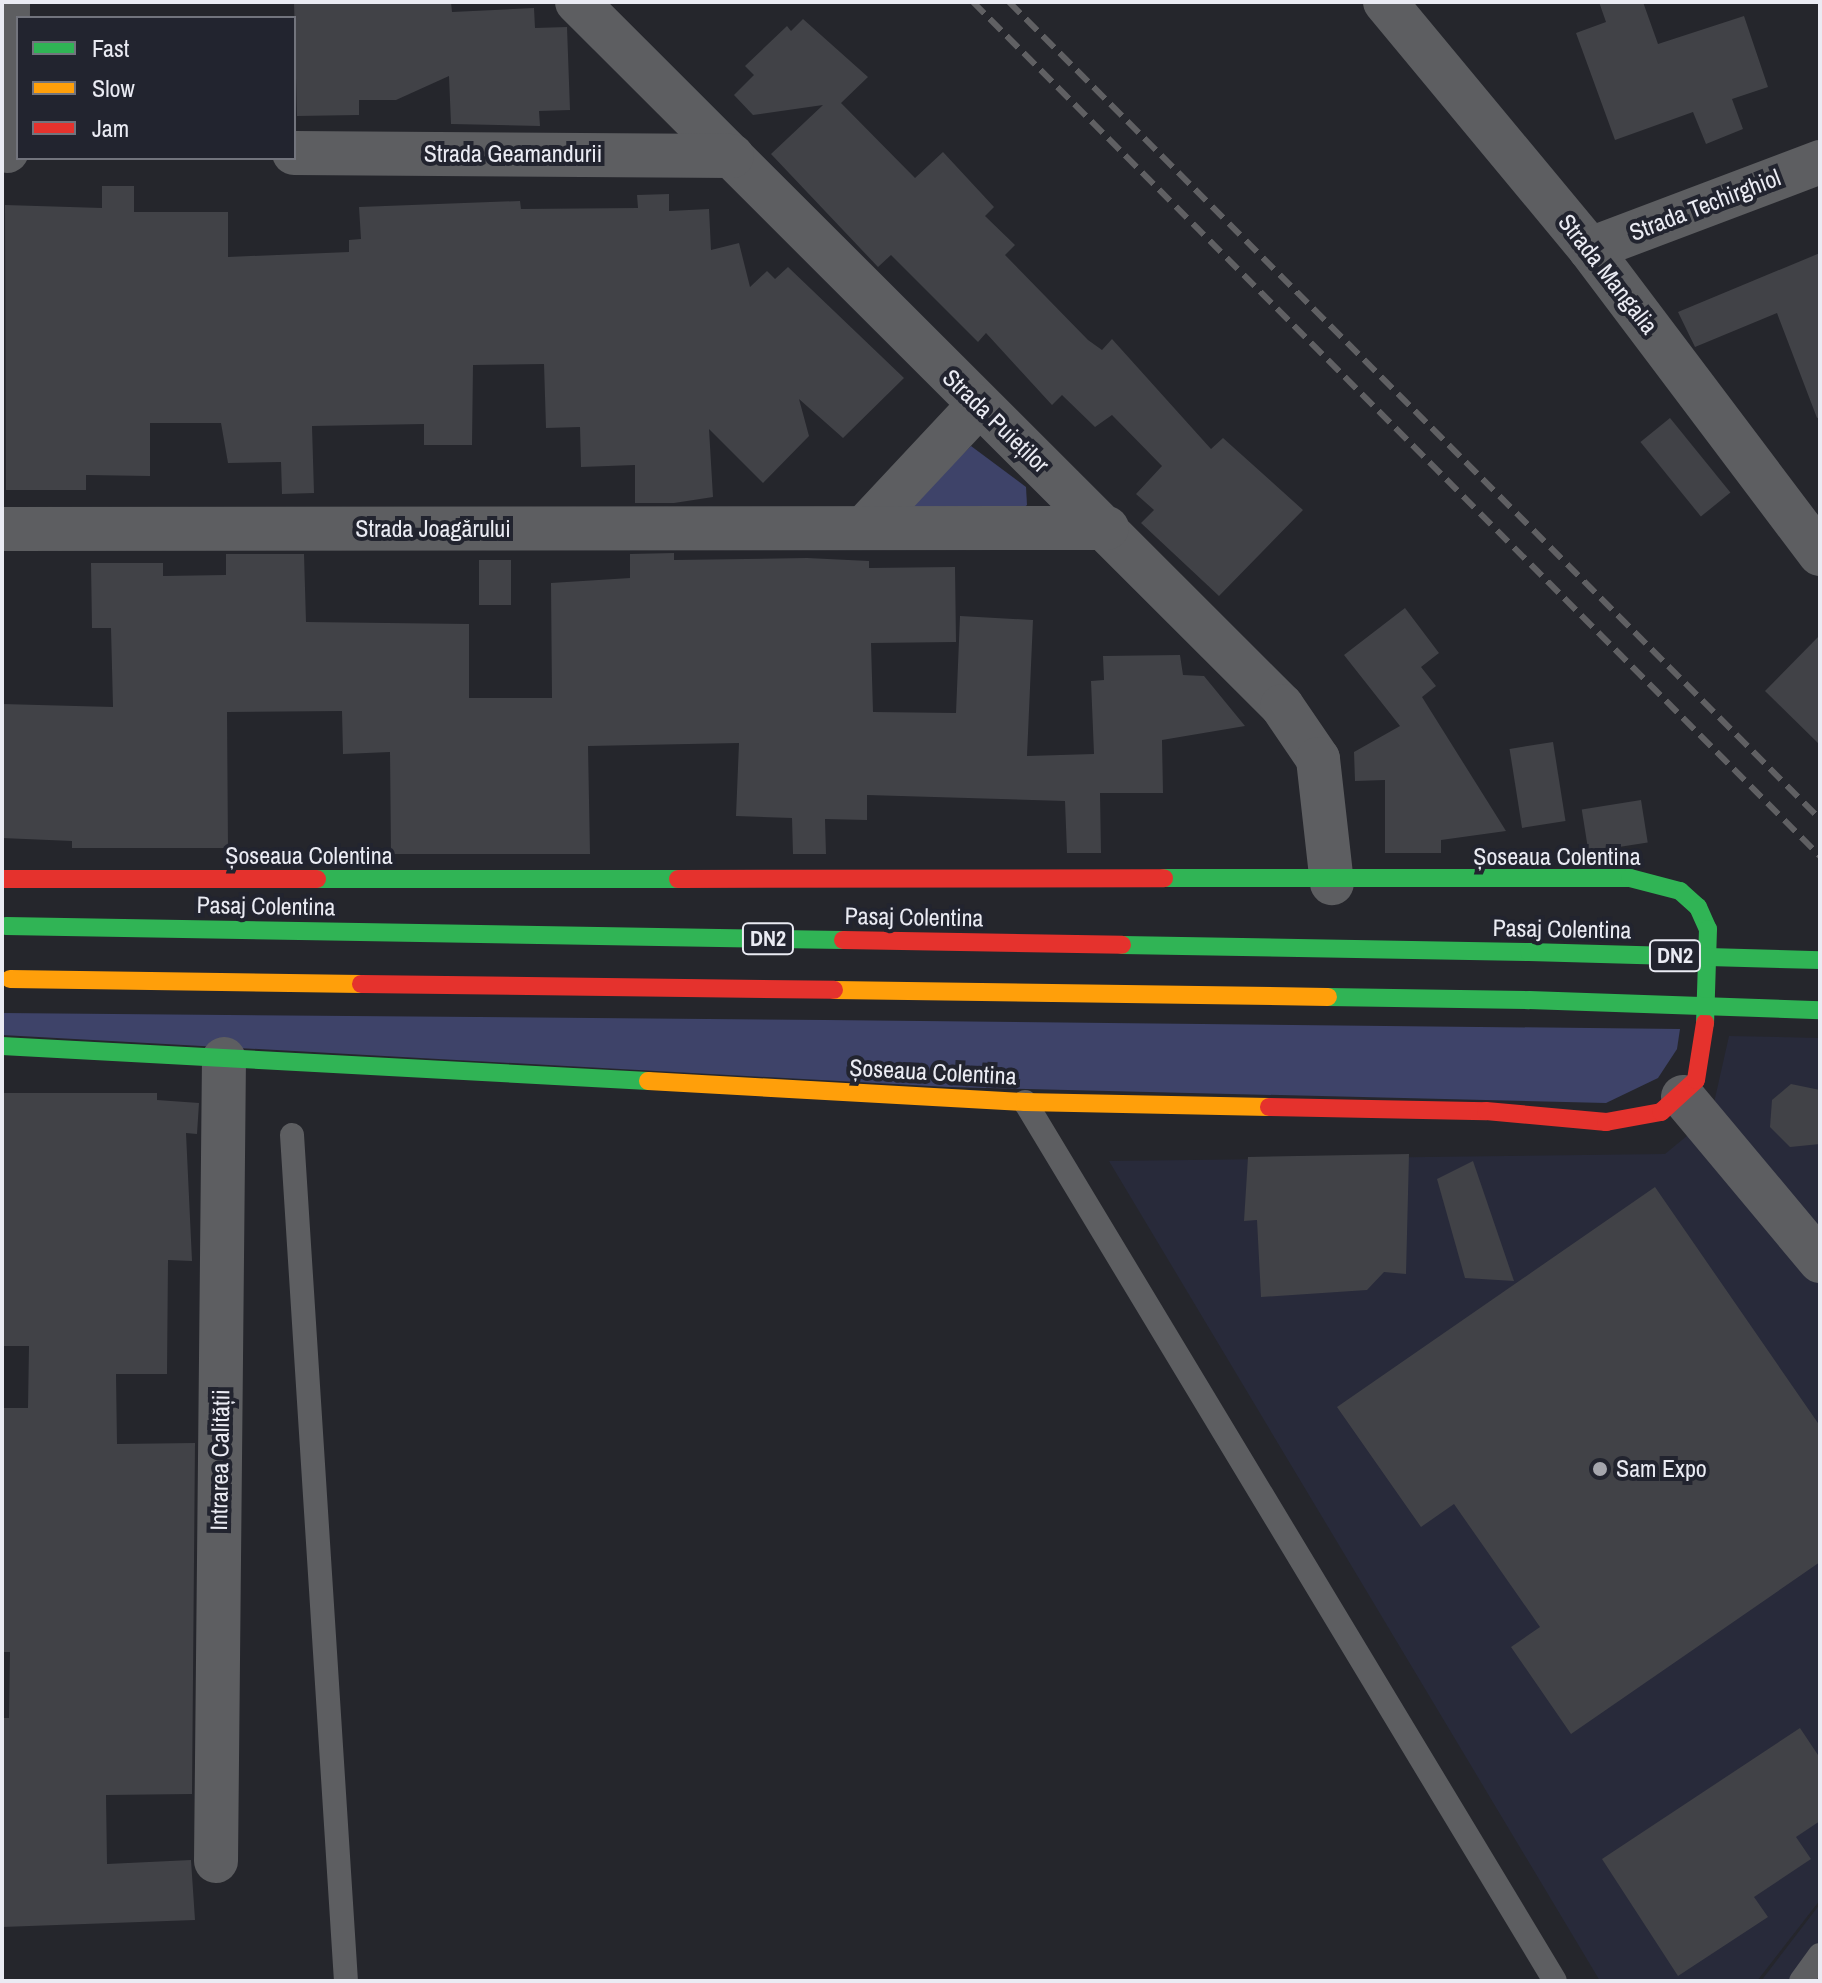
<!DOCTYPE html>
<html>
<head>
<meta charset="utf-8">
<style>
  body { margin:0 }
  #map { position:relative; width:1822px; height:1983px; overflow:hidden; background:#25262c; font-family:"Archivo Narrow",sans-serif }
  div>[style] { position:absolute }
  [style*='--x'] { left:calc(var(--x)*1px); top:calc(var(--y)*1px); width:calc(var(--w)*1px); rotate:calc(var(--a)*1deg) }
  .built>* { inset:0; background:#282a3a }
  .green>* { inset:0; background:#3e4369 }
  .building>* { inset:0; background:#414247; transform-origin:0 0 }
  .lane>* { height:24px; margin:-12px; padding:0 12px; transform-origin:12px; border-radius:12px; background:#5d5e61 }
  .street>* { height:44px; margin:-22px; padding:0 22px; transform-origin:22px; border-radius:22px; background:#5d5e61 }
  .fast>* { height:18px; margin:-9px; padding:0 9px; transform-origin:9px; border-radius:9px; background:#30b455 }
  .slow>* { height:18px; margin:-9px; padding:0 9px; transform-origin:9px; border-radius:9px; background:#ff9f0a }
  .jam>* { height:18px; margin:-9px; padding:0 9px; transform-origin:9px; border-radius:9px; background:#e5322d }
  .rail>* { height:6px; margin-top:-3px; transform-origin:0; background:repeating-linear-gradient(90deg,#606063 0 16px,transparent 0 24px) }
  .fast-bridge>* { height:18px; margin:-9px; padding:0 9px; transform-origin:9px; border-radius:9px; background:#30b455 }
  .dots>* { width:22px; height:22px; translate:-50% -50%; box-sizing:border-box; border:4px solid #22242f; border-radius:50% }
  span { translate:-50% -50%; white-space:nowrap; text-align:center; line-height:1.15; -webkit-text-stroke:8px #22242f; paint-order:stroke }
  .shield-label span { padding:2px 6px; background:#22242f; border:2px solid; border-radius:6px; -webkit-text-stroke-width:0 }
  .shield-label { font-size:22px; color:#eaebf3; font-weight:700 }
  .street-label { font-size:24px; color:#eaebf3 }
  .poi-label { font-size:24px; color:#eaebf3 }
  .left { translate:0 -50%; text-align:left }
  .frame { position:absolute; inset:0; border:4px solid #eaebf3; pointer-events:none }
  .legend { position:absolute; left:16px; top:16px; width:280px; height:144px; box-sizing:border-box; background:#22242f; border:2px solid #72747d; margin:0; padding:10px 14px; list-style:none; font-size:24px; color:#eaebf3 }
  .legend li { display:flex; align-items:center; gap:16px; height:40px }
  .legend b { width:40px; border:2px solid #72747d }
</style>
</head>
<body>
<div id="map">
  <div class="built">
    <i style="clip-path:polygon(1729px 1036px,1820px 1038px,1820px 1900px,1757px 1981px,1600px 1981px,1109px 1161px,1665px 1154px,1711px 1116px)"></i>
    <i style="clip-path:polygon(1820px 1904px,1820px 1981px,1761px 1981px)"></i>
  </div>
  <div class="green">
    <i style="clip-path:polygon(971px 446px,1026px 487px,1027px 505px,1021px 510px,912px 512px,910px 504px)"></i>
    <i style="clip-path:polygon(2px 1013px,826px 1020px,1680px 1029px,1677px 1049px,1658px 1078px,1606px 1103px,948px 1087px,2px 1035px)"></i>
  </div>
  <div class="building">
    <i style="clip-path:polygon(294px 2px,451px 2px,452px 12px,534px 8px,535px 28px,567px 27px,570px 110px,539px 111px,540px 126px,451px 124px,449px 76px,396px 100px,359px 100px,359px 115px,297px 116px)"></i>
    <i style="clip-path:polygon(1599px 2px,1643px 2px,1658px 44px,1744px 16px,1768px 87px,1732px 99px,1743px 129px,1706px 144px,1693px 112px,1615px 140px,1576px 33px,1606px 22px)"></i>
    <i style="clip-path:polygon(803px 19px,868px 77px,841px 103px,915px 178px,943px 152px,994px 207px,985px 216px,1015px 245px,1005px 255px,1088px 340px,1102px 350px,1112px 339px,1211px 449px,1223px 438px,1303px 510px,1219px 596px,1141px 523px,1154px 510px,1136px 494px,1162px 466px,1112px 415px,1095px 427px,1062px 395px,1052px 405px,986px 333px,978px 342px,891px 255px,878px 267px,771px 154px,823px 105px,753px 115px,734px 95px,754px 75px,745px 66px,787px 26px,791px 31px)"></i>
    <i style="clip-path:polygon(102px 186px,134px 186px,134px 212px,228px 212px,228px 257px,349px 252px,349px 240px,361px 239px,359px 207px,520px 201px,521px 209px,638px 208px,637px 195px,669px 194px,669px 211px,709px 209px,711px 250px,739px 243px,750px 287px,767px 271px,775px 279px,788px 267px,904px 378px,843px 438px,799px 399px,809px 436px,763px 483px,709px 429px,713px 497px,674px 503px,635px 503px,635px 465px,581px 467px,580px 427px,546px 428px,544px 364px,473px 365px,472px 445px,424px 445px,424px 424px,312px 426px,314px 493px,282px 494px,281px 462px,228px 463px,221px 423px,150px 423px,150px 476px,86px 475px,86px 490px,6px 490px,5px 205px,102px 208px)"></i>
    <i style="clip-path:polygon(1820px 253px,1820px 417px,1817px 418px,1777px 313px,1695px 347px,1678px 312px)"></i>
    <i style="left:1670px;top:418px;width:96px;height:38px;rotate:51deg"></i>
    <i style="clip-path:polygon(674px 553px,674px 560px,807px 558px,869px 561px,869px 568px,955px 567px,956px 642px,871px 643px,873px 712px,956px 713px,960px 616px,1033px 620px,1027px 756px,1094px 754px,1091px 681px,1104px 680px,1103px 656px,1180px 655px,1183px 675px,1204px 676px,1245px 726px,1162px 740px,1163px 793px,1100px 793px,1101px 853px,1067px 853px,1065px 801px,867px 795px,867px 820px,825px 819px,826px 854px,793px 854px,792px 818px,736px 816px,739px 743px,588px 746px,590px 854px,391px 854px,390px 752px,343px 754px,342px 711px,227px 712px,228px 848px,72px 848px,72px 841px,2px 838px,2px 704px,113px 707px,111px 628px,92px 628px,91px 563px,163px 563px,163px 576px,226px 575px,226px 554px,304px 554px,306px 622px,469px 624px,469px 698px,552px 698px,551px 583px,630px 578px,630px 554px)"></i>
    <i style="left:479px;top:560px;width:32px;height:45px"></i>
    <i style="clip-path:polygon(1405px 608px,1439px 653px,1421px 667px,1436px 686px,1422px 697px,1506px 831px,1441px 840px,1441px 853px,1385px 853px,1385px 780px,1355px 781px,1354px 752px,1400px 726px,1344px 655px)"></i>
    <i style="clip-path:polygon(1820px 635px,1820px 745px,1765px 691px)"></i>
    <i style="left:1553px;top:742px;width:80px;height:44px;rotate:81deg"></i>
    <i style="left:1641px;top:800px;width:43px;height:60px;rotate:81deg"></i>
    <i style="clip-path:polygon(1791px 1084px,1820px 1090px,1820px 1144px,1790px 1147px,1770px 1127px,1772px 1100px)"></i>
    <i style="clip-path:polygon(2px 1093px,157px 1093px,157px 1100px,199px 1103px,197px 1134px,186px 1133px,192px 1261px,168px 1260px,167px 1374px,116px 1374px,117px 1444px,195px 1443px,192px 1794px,106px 1795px,107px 1864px,191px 1860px,195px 1920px,2px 1927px,2px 1718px,9px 1718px,10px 1652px,2px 1652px,2px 1408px,28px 1408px,29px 1346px,3px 1346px)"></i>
    <i style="clip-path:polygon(1409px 1154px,1406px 1274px,1384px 1272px,1367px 1290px,1261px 1297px,1257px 1220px,1244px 1221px,1248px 1157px)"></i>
    <i style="clip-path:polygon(1473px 1161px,1514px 1281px,1465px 1278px,1437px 1179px)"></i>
    <i style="clip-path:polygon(1655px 1187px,1820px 1426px,1820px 1562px,1571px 1734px,1511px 1647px,1540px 1627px,1454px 1504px,1421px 1527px,1337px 1407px)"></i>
    <i style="clip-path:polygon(1800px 1728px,1820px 1758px,1820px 1821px,1796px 1837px,1811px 1859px,1754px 1897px,1768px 1917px,1678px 1976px,1602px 1859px)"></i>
  </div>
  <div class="lane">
    <i style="--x:1025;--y:1102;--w:1026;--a:58.91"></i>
    <i style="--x:292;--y:1135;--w:848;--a:86.35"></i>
    <i style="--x:1801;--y:1981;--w:32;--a:-54"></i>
  </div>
  <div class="street">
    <i style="--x:577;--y:2;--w:996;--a:44.96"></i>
    <i style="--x:1282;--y:706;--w:64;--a:55.8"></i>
    <i style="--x:1318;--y:759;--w:125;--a:83.6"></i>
    <i style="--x:1385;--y:2;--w:321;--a:50.3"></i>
    <i style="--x:1590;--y:249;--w:382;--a:53"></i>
    <i style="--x:7;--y:151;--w:149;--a:-89.6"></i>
    <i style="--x:294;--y:153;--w:438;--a:0.4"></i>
    <i style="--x:1590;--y:249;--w:246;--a:-20.7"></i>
    <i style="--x:864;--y:528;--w:167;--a:-46.9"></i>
    <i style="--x:2;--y:529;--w:1105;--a:-0.05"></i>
    <i style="--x:1683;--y:1097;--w:214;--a:50.1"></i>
    <i style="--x:216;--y:1861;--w:802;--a:-89.43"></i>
  </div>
  <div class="fast">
    <i style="--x:1164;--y:878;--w:466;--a:0"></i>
    <i style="--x:1630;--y:878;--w:52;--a:14.6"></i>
    <i style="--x:1680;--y:891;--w:24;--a:42"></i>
    <i style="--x:1698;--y:907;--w:24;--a:66"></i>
    <i style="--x:1708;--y:929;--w:94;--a:91.8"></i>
    <i style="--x:317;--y:879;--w:361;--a:0"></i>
    <i style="--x:6;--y:926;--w:837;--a:0.96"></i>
    <i style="--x:1122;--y:945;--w:407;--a:1"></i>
    <i style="--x:1328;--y:997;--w:201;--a:0.9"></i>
    <i style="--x:2;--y:1046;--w:647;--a:3.1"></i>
  </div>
  <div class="slow">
    <i style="--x:10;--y:979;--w:351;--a:0.8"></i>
    <i style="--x:834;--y:990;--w:494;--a:0.8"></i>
    <i style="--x:648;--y:1081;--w:378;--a:3.2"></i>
    <i style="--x:1025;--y:1102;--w:244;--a:1.2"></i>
  </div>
  <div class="jam">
    <i style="--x:2;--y:879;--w:315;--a:0"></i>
    <i style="--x:678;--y:879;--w:486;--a:-0.1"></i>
    <i style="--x:843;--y:940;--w:279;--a:1"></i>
    <i style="--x:361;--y:984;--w:473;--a:0.7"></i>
    <i style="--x:1269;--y:1107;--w:217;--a:1.1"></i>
    <i style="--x:1486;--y:1111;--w:121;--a:5.2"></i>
    <i style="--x:1606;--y:1122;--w:56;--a:-10.3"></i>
    <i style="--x:1661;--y:1112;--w:47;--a:-42.4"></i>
    <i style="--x:1696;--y:1080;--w:58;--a:-81"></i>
  </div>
  <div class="rail">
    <i style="--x:973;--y:2;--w:1203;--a:45.24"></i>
    <i style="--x:1009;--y:2;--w:1151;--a:45.21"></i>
  </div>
  <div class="fast-bridge">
    <i style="--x:1529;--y:952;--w:291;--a:1.6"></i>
    <i style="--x:1529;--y:1000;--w:291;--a:2"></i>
  </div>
  <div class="dots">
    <i style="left:1600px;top:1469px;background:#a5a6ad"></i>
  </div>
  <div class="shield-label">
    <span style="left:768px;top:939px">DN2</span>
    <span style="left:1675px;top:956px">DN2</span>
  </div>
  <div class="street-label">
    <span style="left:513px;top:154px">Strada Geamandurii</span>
    <span style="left:1705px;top:205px;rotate:-21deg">Strada Techirghiol</span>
    <span style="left:1608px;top:274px;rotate:52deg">Strada Mangalia</span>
    <span style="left:996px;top:421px;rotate:44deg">Strada Puieților</span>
    <span style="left:433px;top:529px">Strada Joagărului</span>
    <span style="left:309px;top:856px">Șoseaua Colentina</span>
    <span style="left:1557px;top:857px">Șoseaua Colentina</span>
    <span style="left:266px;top:906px;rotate:1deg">Pasaj Colentina</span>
    <span style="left:914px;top:917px;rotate:1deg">Pasaj Colentina</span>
    <span style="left:1562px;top:929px;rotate:1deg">Pasaj Colentina</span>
    <span style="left:933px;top:1072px;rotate:3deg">Șoseaua Colentina</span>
    <span style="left:220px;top:1460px;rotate:-89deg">Intrarea Calității</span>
  </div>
  <div class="poi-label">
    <span class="left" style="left:1616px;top:1469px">Sam Expo</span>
  </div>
  <div class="frame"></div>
  <ul class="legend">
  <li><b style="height:10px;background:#30b455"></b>Fast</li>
  <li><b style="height:10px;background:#ff9f0a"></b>Slow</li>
  <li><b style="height:10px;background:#e5322d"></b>Jam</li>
  </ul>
</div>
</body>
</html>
